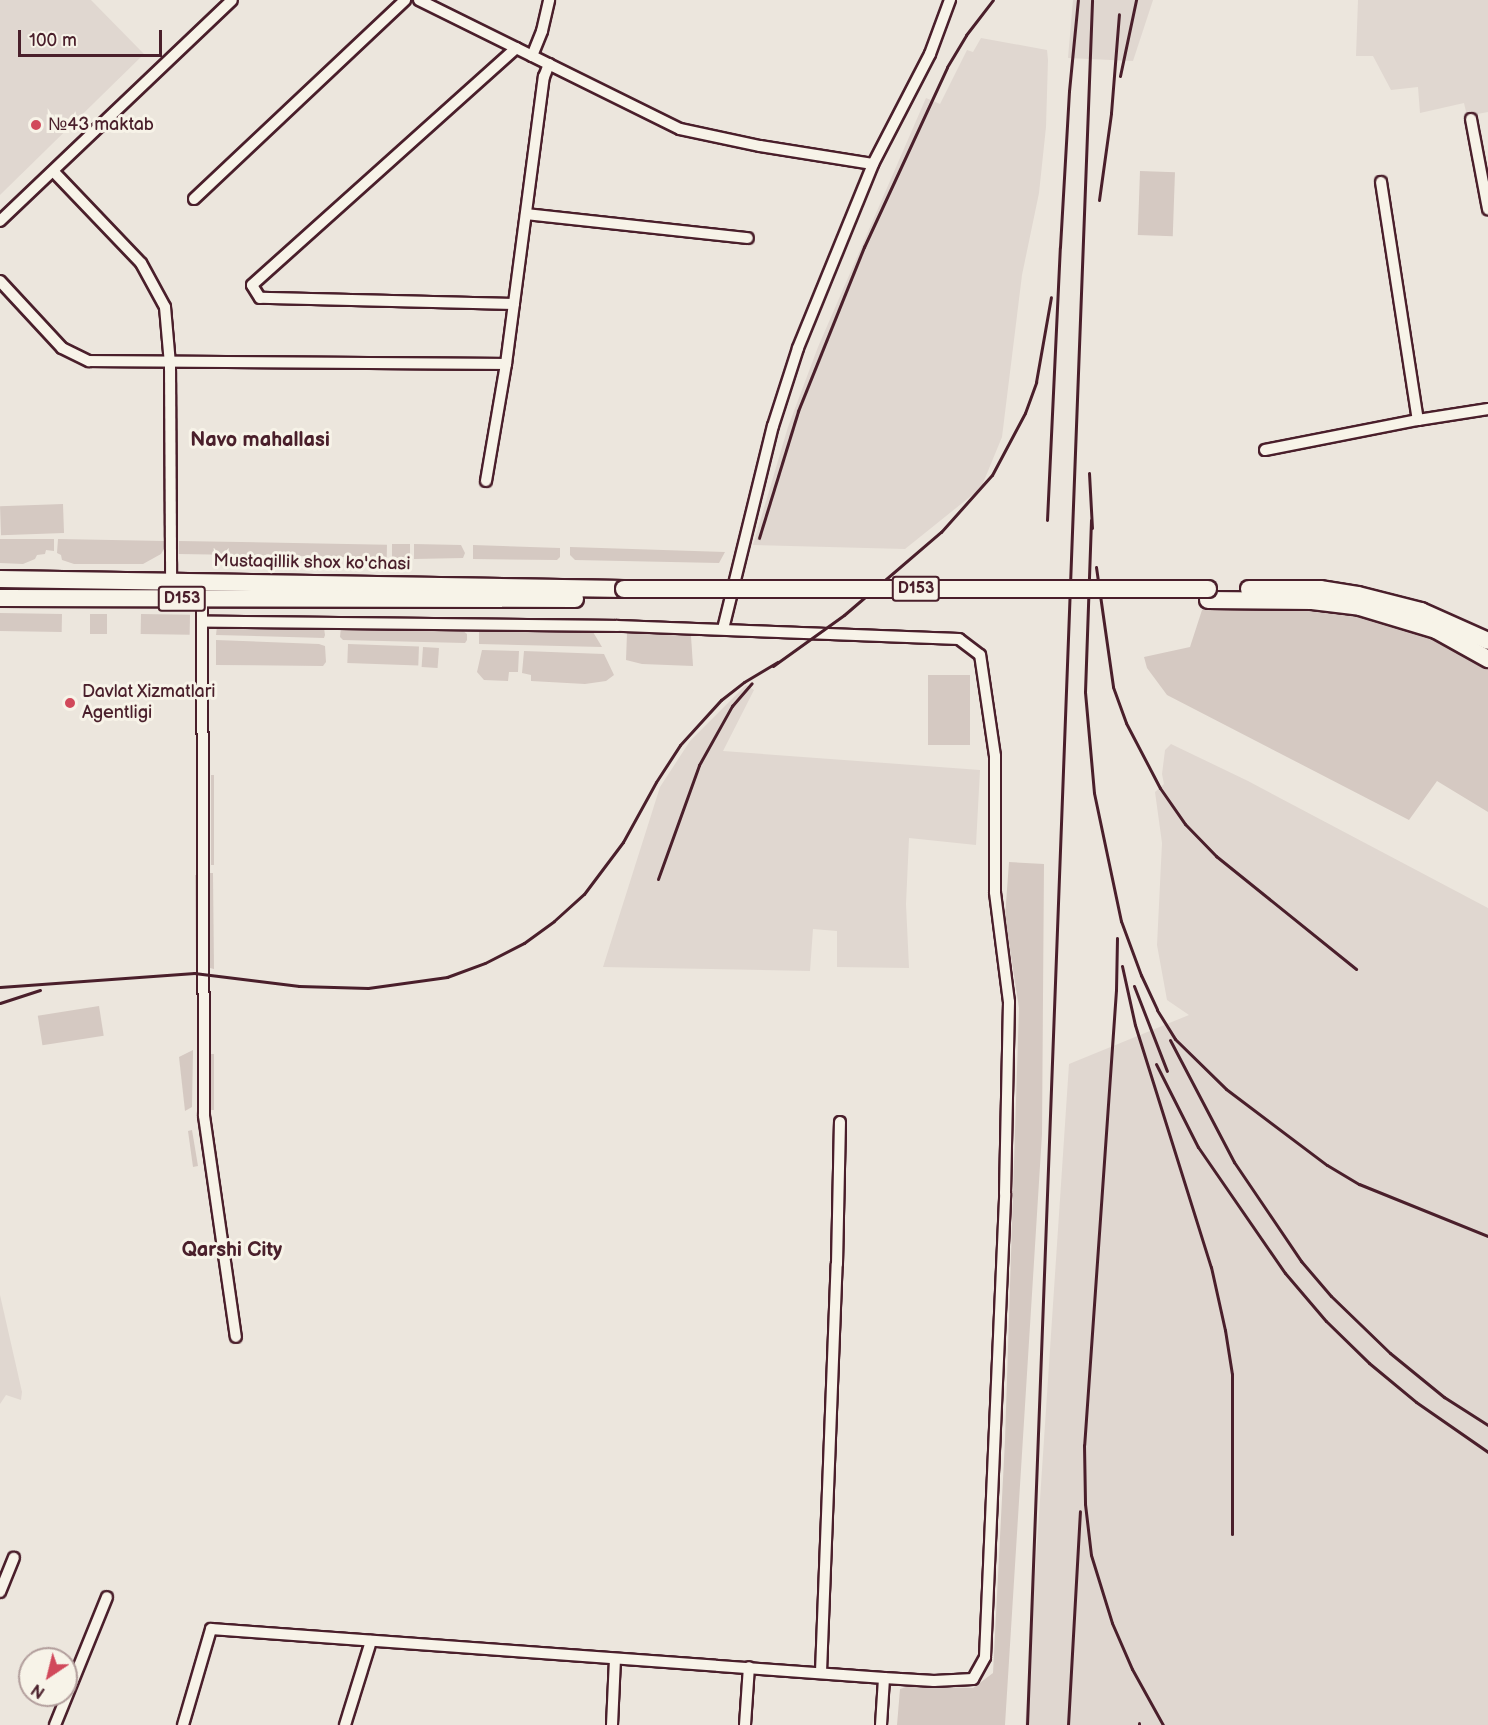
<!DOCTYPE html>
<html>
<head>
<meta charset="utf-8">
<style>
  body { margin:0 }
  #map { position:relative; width:1488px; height:1725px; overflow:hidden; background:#ece6dd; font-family:"Balsamiq Sans",sans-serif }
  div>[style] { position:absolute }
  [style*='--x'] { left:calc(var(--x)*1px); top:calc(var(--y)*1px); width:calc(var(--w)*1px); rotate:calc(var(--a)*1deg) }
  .built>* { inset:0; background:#e0d7d0 }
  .green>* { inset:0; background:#d5c9c2; transform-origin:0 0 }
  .roads { filter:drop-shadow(2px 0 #4a1f2b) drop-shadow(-2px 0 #4a1f2b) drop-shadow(0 2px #4a1f2b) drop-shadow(0 -2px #4a1f2b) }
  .minor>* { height:10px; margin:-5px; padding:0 5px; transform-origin:5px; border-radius:5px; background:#f7f3e8 }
  .primary>* { height:16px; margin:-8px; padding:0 8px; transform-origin:8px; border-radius:8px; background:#f7f3e8 }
  .rail>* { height:3px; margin:-1.5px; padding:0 1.5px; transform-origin:1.5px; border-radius:1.5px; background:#4a1f2b }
  .bridges { filter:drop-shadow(2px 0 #4a1f2b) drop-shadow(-2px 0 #4a1f2b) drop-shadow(0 2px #4a1f2b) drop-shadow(0 -2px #4a1f2b) }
  .primary-bridge>* { height:16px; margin:-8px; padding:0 8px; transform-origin:8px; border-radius:8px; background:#f7f3e8 }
  .dots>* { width:16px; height:16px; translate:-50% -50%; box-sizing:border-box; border:3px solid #f7f3e8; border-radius:50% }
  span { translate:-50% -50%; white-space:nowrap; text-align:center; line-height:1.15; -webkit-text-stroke:6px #f7f3e8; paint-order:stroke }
  .shield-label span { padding:2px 4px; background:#f7f3e8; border:2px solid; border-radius:4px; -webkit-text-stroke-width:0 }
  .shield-label { font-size:16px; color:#4a1f2b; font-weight:700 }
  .poi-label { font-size:18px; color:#4a1f2b }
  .left { translate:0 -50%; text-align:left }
  .street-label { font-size:18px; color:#4a1f2b }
  .neighbourhood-label { font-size:20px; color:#4a1f2b; font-weight:700 }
  .north { position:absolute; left:18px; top:1647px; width:60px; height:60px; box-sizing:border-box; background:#f7f3e8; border:2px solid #b29e9c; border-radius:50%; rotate:215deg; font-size:16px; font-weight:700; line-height:24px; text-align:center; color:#4a1f2b }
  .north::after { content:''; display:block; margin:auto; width:21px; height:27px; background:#d1495b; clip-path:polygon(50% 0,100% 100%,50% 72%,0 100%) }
  .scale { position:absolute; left:18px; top:30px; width:144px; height:27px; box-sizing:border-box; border:3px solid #4a1f2b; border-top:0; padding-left:8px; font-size:18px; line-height:21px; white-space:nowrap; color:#4a1f2b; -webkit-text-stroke:4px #f7f3e8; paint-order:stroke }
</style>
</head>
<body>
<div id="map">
  <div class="built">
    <i style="clip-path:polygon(0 0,91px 0,144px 54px,0 195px)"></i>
    <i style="clip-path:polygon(1073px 0,1153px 0,1133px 61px,1068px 58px)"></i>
    <i style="clip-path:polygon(1358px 0,1488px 0,1488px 112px,1467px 116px,1464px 103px,1420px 113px,1418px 87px,1391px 90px,1373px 56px,1356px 56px)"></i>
    <i style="clip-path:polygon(981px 38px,1047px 50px,1048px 60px,1046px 127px,1039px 193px,1022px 275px,1002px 437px,981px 488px,905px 549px,753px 545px,788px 427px,818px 347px,926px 98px,940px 104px,967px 50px,973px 52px)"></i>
    <i style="clip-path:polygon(746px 685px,754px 690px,723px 751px,980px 770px,976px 845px,909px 838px,906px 904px,909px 968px,837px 967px,837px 931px,813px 929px,810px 971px,603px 967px,660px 787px,690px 741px)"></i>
    <i style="clip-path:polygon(1171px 744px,1248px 781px,1488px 908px,1488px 1725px,1025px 1725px,1069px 1064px,1189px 1015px,1167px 1000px,1157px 945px,1162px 843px,1155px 792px,1164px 784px,1162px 774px,1165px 750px)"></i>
    <i style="clip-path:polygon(0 1295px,22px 1392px,21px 1400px,6px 1395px,0 1404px)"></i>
  </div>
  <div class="green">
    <i style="left:1140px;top:171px;width:35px;height:64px;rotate:2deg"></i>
    <i style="left:63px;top:504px;width:29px;height:63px;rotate:88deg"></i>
    <i style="clip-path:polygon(0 539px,54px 539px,54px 551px,46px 550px,45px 554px,37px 555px,35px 559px,23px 564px,0 563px)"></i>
    <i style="clip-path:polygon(58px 539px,165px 541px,165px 547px,161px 554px,143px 564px,74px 564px,62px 560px,61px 555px,57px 553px)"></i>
    <i style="left:179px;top:541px;width:208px;height:13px;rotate:1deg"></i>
    <i style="left:392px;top:544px;width:18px;height:14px"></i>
    <i style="clip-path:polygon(414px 544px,461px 545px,465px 553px,463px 558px,414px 559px)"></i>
    <i style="clip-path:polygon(473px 545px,560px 548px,560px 557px,557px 560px,473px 559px)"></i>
    <i style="clip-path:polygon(570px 547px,725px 552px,719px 563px,575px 560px,570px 555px)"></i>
    <i style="clip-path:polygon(1328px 609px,1406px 626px,1474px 658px,1488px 669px,1488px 812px,1437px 781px,1409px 820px,1167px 695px,1147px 668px,1144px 657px,1190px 647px,1202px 610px)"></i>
    <i style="left:0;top:613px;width:62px;height:18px;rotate:1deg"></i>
    <i style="left:90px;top:614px;width:17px;height:20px"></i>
    <i style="left:141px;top:614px;width:49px;height:20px;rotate:1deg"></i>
    <i style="clip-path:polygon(217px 626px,324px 628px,325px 635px,324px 638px,216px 635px)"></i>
    <i style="clip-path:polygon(341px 627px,462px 630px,467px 634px,467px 640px,465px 643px,343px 640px,340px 637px)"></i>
    <i style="clip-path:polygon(584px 628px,593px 632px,602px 647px,479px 644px,479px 632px,484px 629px)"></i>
    <i style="clip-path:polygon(627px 633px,691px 636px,693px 666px,642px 664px,626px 660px)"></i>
    <i style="clip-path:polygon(216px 640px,319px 644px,325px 646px,326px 662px,323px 666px,216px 665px)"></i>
    <i style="left:348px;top:644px;width:71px;height:19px;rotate:2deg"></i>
    <i style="left:423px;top:647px;width:16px;height:20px;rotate:4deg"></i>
    <i style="clip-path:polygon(482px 650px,519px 651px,518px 672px,509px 672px,508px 681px,484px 680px,477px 672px)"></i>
    <i style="clip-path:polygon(524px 651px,604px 654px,614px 675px,606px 681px,585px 684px,531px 681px,531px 675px,522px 673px)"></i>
    <i style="left:928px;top:675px;width:42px;height:70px"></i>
    <i style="left:211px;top:775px;width:3px;height:90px"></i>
    <i style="left:196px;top:777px;width:3px;height:89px"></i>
    <i style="clip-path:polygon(1009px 862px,1044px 864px,1042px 1134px,1005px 1725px,897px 1725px,900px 1689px,909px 1686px,973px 1688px,993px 1673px,1005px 1440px,1019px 1008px,1005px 917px)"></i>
    <i style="clip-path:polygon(210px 873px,213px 873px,214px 969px,210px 968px)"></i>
    <i style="clip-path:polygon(195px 875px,198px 875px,196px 969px)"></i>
    <i style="left:99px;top:1006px;width:30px;height:62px;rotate:81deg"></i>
    <i style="clip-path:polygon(193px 1050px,192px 1107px,185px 1111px,179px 1057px)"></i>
    <i style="left:211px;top:1054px;width:3px;height:56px"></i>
    <i style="clip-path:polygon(192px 1130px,198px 1166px,193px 1167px,188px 1131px)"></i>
  </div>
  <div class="roads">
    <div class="minor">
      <i style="--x:419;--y:0;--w:291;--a:26.3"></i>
      <i style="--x:680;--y:129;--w:82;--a:12"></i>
      <i style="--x:760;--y:146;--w:114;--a:9.1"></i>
      <i style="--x:532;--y:56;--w:27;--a:-68"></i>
      <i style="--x:542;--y:31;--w:32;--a:-77"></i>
      <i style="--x:1471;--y:119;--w:92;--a:79.3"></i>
      <i style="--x:54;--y:172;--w:126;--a:46.3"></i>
      <i style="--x:141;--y:263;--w:50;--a:61.4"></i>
      <i style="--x:165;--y:307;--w:57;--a:85"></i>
      <i style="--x:170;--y:364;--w:217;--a:89.7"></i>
      <i style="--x:1381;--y:182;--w:241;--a:81.2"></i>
      <i style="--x:194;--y:199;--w:290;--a:-43.3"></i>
      <i style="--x:526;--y:214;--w:223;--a:6.2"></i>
      <i style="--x:0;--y:221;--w:320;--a:-43.6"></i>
      <i style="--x:0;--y:281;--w:91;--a:47.2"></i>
      <i style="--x:62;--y:348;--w:30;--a:26"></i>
      <i style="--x:89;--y:361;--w:417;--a:0.4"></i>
      <i style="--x:514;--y:304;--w:254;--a:-178.6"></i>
      <i style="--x:260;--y:298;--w:15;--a:-122"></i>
      <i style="--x:252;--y:285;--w:355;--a:-41.9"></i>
      <i style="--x:1265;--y:450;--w:156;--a:-11.1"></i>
      <i style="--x:1418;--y:420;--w:71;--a:-8.9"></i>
      <i style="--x:486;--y:481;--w:119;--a:-80.3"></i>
      <i style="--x:506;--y:364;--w:290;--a:-82.5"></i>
      <i style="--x:544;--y:77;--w:14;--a:-69"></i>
      <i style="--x:202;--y:599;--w:517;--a:89.78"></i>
      <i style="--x:204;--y:1116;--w:223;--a:81.8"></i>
      <i style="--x:723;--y:629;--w:209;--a:-76.2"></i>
      <i style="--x:773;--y:426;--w:82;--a:-72.2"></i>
      <i style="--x:798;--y:348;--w:199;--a:-67.8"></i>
      <i style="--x:873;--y:164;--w:124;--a:-62.6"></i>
      <i style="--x:930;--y:54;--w:58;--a:-69.7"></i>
      <i style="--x:0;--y:1592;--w:37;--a:-68"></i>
      <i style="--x:821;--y:1672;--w:408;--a:-87.8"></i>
      <i style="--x:837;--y:1264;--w:142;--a:-88.8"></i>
      <i style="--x:55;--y:1725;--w:138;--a:-67.9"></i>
      <i style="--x:183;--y:1725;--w:100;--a:-73.7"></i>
      <i style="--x:211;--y:1629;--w:675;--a:4.16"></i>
      <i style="--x:884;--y:1678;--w:50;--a:3.4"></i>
      <i style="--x:934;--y:1681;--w:39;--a:-3"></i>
      <i style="--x:973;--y:1679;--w:25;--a:-61"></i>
      <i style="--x:985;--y:1657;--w:464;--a:-87.5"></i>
      <i style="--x:1005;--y:1193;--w:191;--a:-88.8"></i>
      <i style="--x:1009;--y:1002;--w:111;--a:-97.3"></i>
      <i style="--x:995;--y:892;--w:136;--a:-90"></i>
      <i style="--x:995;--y:756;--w:102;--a:-98.4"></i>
      <i style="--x:980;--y:655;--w:26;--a:-143"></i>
      <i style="--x:959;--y:639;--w:342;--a:-177.8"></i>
      <i style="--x:617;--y:626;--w:414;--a:-179.4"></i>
      <i style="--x:345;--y:1725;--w:88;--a:-72.8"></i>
      <i style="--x:612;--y:1725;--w:65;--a:-87.4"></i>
      <i style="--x:745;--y:1725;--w:58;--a:-86.1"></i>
      <i style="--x:881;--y:1725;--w:47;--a:-86.3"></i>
    </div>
    <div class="primary">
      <i style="--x:0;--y:579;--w:624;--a:0.92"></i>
      <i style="--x:1249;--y:589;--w:71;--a:0"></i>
      <i style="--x:1320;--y:589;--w:38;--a:9"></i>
      <i style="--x:1358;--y:595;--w:65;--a:14.3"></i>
      <i style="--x:1421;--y:611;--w:73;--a:24.1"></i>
      <i style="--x:0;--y:598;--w:575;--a:0.1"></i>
      <i style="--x:1208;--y:600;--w:104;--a:0.6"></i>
      <i style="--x:1312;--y:601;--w:48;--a:7.1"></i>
      <i style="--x:1360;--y:607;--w:79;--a:16.8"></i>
      <i style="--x:1436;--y:630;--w:60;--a:29.1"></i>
    </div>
  </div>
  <div class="rail">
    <i style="--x:1120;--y:76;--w:78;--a:-78.1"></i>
    <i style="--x:1099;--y:200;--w:88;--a:-82.1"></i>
    <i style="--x:1111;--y:113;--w:99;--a:-85.4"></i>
    <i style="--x:1089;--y:473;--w:55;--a:86.9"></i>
    <i style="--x:1047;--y:520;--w:273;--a:-87.3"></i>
    <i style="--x:1060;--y:247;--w:156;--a:-86.7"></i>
    <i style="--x:1069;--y:91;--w:91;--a:-84.4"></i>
    <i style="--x:1091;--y:520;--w:172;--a:92"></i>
    <i style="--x:1085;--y:692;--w:101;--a:84.9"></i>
    <i style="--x:1094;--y:793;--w:131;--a:78.1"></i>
    <i style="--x:1121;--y:921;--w:58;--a:69.7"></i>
    <i style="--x:1141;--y:975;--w:38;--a:65"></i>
    <i style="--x:1157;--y:1010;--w:34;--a:58"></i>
    <i style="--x:1175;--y:1039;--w:71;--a:44.4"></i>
    <i style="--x:1226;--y:1089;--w:126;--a:37"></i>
    <i style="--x:1327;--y:1165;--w:37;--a:31"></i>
    <i style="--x:1359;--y:1184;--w:139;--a:22"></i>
    <i style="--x:759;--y:538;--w:133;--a:-72.9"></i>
    <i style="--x:798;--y:411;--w:177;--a:-68.1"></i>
    <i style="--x:864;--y:247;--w:198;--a:-65.2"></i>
    <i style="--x:947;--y:67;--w:37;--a:-59"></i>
    <i style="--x:966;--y:35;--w:44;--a:-52.4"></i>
    <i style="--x:1096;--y:567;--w:121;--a:81.9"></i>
    <i style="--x:1113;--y:687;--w:38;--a:70"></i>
    <i style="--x:1126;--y:723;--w:73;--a:62.4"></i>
    <i style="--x:1160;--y:788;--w:44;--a:55.2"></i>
    <i style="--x:1185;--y:824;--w:45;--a:45.9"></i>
    <i style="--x:1216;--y:856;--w:180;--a:38.9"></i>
    <i style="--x:773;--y:666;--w:87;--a:-35.7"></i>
    <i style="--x:844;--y:615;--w:128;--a:-40.6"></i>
    <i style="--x:941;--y:532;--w:76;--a:-48.2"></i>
    <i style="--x:992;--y:475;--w:70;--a:-62"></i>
    <i style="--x:1025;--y:413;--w:33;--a:-70"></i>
    <i style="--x:1036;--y:382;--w:86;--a:-80"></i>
    <i style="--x:658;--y:879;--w:121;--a:-70.2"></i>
    <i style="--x:699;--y:765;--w:68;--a:-60.8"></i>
    <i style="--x:732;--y:706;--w:30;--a:-49"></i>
    <i style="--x:1117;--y:938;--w:52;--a:91.1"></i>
    <i style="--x:1116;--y:990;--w:456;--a:94"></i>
    <i style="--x:1084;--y:1445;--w:59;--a:89"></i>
    <i style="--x:1085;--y:1504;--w:51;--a:83.3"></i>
    <i style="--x:1091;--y:1555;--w:71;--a:72.8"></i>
    <i style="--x:1112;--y:1623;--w:50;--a:66.5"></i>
    <i style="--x:1132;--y:1669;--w:64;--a:61"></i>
    <i style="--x:1122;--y:966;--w:60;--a:77.6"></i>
    <i style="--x:1135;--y:1025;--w:254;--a:72.6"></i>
    <i style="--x:1211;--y:1267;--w:65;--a:77.5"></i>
    <i style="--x:1225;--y:1330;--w:45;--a:81"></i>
    <i style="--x:1232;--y:1374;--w:160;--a:90"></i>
    <i style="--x:1134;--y:986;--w:91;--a:68.8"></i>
    <i style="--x:0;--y:987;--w:195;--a:-4.1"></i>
    <i style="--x:194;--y:973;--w:106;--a:7.1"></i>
    <i style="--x:299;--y:986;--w:69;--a:1.7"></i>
    <i style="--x:368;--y:988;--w:80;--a:-7.9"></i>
    <i style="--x:447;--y:977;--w:40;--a:-20.2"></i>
    <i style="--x:485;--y:963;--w:44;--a:-27.1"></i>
    <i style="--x:524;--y:943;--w:37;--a:-36"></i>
    <i style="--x:554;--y:921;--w:40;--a:-42"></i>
    <i style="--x:584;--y:894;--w:65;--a:-53.1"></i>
    <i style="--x:623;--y:842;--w:68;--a:-61.2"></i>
    <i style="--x:656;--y:782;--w:44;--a:-57"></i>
    <i style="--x:680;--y:745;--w:61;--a:-47.7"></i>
    <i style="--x:721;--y:700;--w:29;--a:-38"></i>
    <i style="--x:744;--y:682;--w:39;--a:-31"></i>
    <i style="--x:0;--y:1003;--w:42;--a:-18"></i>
    <i style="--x:1170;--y:1040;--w:138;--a:62.3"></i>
    <i style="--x:1234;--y:1162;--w:120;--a:55.9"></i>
    <i style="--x:1301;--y:1261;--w:46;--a:49.4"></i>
    <i style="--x:1331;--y:1296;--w:82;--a:44"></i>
    <i style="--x:1390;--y:1353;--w:70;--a:39.2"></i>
    <i style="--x:1444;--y:1397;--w:52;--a:32.5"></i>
    <i style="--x:1156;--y:1064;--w:93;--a:63.2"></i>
    <i style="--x:1198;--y:1147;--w:153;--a:55.4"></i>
    <i style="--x:1285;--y:1273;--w:63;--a:49.5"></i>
    <i style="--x:1326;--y:1321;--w:60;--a:44.3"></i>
    <i style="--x:1369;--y:1363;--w:61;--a:39.7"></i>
    <i style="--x:1416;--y:1402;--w:88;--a:34.8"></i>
    <i style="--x:1139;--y:1723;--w:2;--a:90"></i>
    <i style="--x:1027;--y:1725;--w:1726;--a:-87.84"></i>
    <i style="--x:1068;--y:1725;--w:214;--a:-86.8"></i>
  </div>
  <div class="bridges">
    <div class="primary-bridge">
      <i style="--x:624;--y:589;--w:584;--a:0"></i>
    </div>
  </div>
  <div class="dots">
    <i style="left:36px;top:125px;background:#d1495b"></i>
    <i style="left:70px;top:703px;background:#d1495b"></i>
  </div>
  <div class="shield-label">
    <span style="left:916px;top:589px">D153</span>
    <span style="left:182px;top:599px">D153</span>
  </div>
  <div class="poi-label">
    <span class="left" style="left:48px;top:125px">№43 maktab</span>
    <span class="left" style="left:82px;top:703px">Davlat Xizmatlari<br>Agentligi</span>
  </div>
  <div class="street-label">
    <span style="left:312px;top:563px;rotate:1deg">Mustaqillik shox ko'chasi</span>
  </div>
  <div class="neighbourhood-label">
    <span style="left:260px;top:440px">Navo mahallasi</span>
    <span style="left:232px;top:1250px">Qarshi City</span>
  </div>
  <div class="north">N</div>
  <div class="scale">100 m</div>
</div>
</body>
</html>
